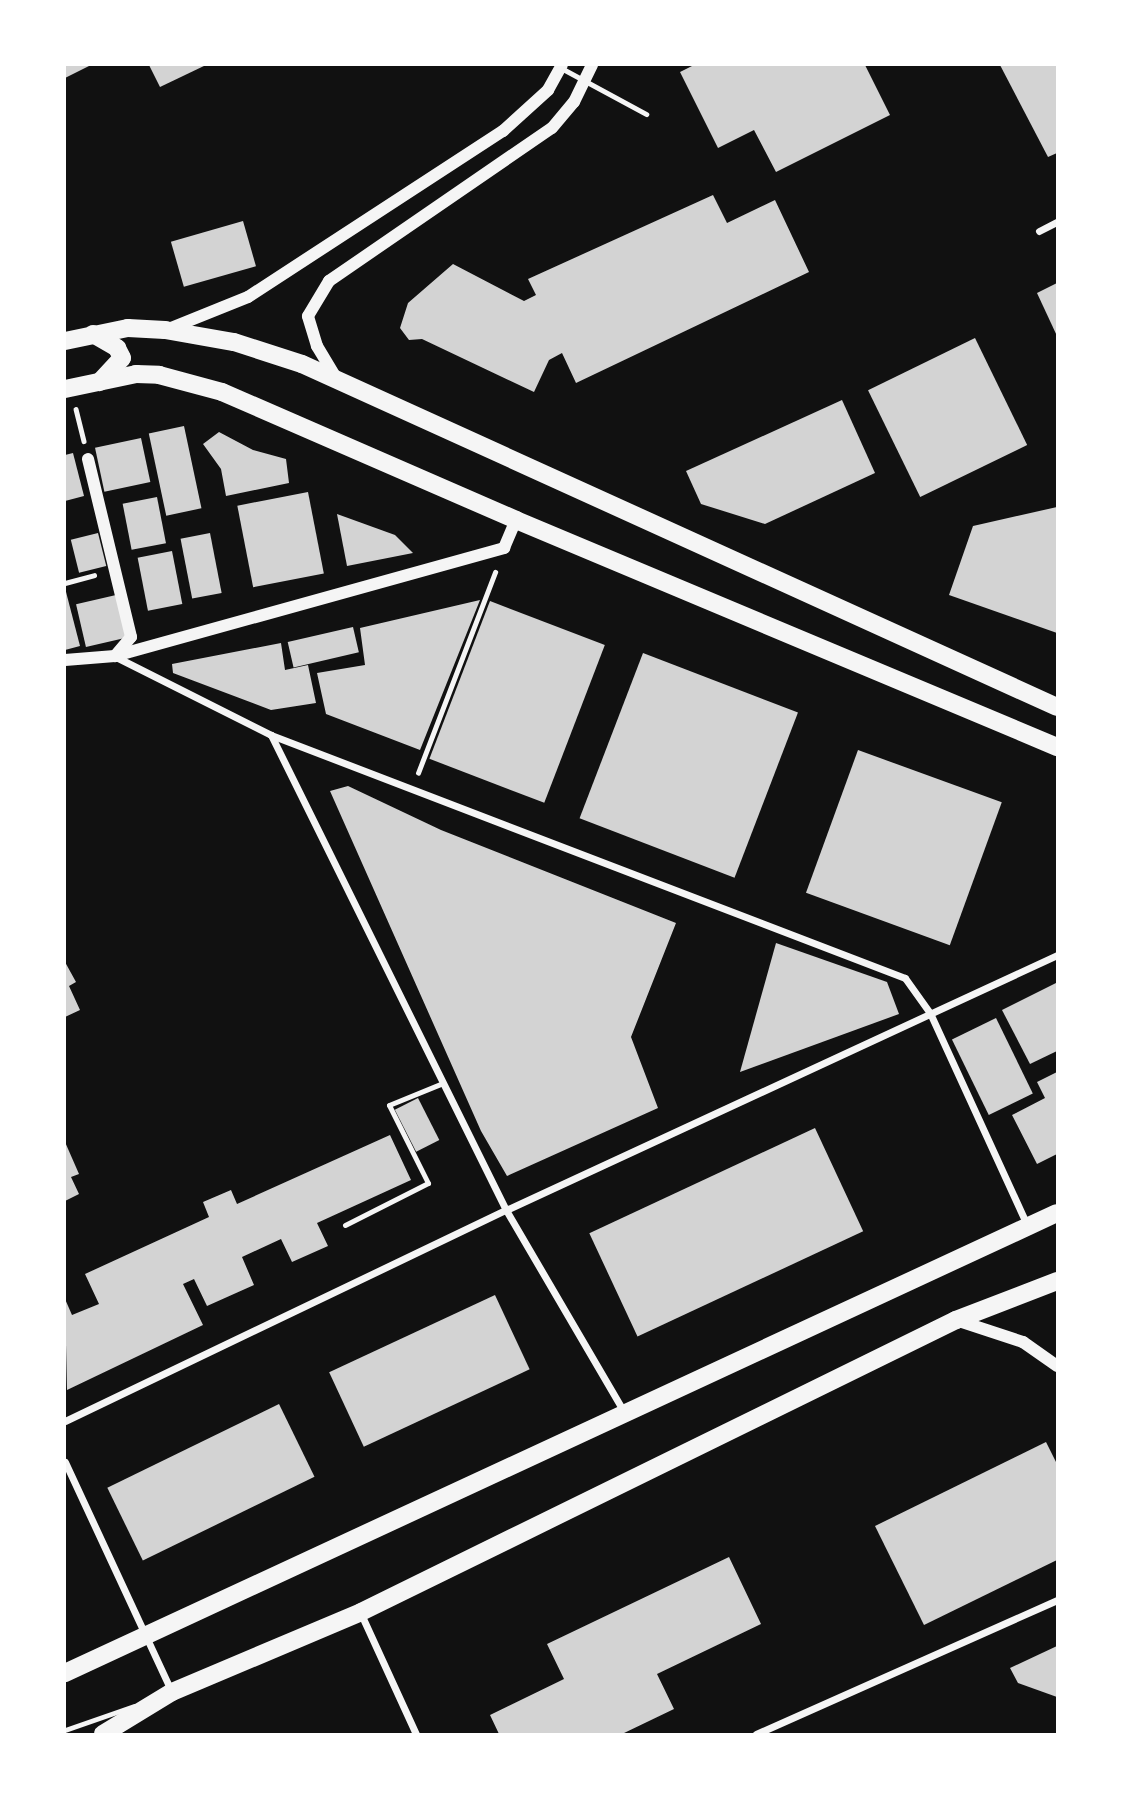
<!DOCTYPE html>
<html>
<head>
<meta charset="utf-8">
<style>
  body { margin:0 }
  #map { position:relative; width:1122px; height:1799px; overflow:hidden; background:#111; font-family:"DejaVu Sans",sans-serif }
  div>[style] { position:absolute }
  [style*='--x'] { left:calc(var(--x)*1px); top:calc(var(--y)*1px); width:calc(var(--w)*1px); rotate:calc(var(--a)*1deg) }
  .building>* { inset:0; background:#d3d3d3; transform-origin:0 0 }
  .path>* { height:4.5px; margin:-2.25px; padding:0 2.25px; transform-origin:2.25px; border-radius:2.25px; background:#f5f5f5 }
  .service>* { height:5px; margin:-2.5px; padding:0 2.5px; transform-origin:2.5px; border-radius:2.5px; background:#f5f5f5 }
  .minor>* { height:7px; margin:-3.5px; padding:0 3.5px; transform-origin:3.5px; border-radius:3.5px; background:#f5f5f5 }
  .tertiary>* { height:12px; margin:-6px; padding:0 6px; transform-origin:6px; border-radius:6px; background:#f5f5f5 }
  .primary>* { height:18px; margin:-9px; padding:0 9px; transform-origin:9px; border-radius:9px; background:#f5f5f5 }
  span { translate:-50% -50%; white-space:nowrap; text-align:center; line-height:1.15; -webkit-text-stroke:5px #fff; paint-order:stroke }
  .frame { position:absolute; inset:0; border:66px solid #fff; pointer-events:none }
</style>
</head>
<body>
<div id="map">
  <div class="building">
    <i style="clip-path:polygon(65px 65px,91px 65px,65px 78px)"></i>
    <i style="clip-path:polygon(149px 65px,206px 65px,160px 87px)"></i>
    <i style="clip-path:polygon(694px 65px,865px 65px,890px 115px,776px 172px,754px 130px,718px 148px,680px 72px)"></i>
    <i style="clip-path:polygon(1000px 65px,1057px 65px,1057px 153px,1048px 157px)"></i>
    <i style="clip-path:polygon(713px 195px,727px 223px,775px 200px,809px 272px,576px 383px,562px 353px,549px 360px,534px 392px,422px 339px,409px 340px,400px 328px,408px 303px,453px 264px,524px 301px,536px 295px,528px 279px)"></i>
    <i style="left:243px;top:221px;width:47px;height:75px;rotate:74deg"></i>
    <i style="clip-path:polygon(1057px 283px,1057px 336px,1037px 293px)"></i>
    <i style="left:975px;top:338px;width:119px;height:119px;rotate:64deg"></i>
    <i style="clip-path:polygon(842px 400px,875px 473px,765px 524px,701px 504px,686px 471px)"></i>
    <i style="left:184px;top:426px;width:84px;height:36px;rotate:78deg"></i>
    <i style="clip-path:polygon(219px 432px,253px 450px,286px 459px,289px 483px,226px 496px,221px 469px,203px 444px)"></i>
    <i style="left:141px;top:438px;width:45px;height:47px;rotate:78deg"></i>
    <i style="clip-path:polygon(73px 453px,84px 496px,65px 501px,65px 455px)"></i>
    <i style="left:308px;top:492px;width:83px;height:72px;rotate:79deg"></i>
    <i style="left:157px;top:497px;width:47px;height:35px;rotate:79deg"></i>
    <i style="clip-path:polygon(1057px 507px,1057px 633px,949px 595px,973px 526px)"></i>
    <i style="clip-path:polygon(337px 514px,395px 535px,413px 553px,347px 566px)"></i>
    <i style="left:98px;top:533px;width:34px;height:28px;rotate:76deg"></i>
    <i style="left:210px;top:533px;width:61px;height:30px;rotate:79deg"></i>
    <i style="left:172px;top:551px;width:54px;height:35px;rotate:79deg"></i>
    <i style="clip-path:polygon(65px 588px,80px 646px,65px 650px)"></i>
    <i style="left:116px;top:595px;width:44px;height:41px;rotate:77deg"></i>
    <i style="clip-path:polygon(480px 600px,420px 750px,326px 714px,317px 673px,365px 665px,360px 628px)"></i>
    <i style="left:490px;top:601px;width:123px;height:169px;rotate:21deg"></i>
    <i style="left:353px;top:627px;width:26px;height:67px;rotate:77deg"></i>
    <i style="clip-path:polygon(281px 643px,285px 670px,308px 665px,316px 703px,271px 710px,173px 673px,172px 664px)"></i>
    <i style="left:643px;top:653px;width:166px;height:177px;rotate:21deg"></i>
    <i style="left:858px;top:750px;width:153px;height:152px;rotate:20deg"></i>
    <i style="clip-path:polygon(348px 786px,441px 830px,676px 923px,631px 1037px,658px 1108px,507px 1176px,481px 1131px,330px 791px)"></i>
    <i style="clip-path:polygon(776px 943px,887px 982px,899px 1014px,740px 1072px)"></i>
    <i style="clip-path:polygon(65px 962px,76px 982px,69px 986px,80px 1010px,65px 1017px)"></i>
    <i style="clip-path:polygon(1056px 983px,1057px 1051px,1030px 1064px,1002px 1010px)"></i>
    <i style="left:996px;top:1018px;width:84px;height:49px;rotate:64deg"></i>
    <i style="clip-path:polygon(1057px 1072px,1057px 1154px,1037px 1164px,1012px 1115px,1045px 1098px,1037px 1082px)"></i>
    <i style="left:418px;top:1098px;width:47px;height:26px;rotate:63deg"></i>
    <i style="left:815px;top:1128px;width:114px;height:249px;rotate:65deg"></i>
    <i style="clip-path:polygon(390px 1135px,411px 1180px,317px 1223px,328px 1246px,292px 1262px,281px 1239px,242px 1257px,254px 1285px,207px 1306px,194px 1279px,183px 1284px,203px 1325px,67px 1390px,65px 1299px,72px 1315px,99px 1304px,85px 1274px,209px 1217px,203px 1202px,231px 1190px,237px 1204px)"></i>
    <i style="clip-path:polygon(65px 1142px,79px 1174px,71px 1177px,79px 1194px,65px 1201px)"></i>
    <i style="left:495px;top:1295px;width:82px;height:183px;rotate:65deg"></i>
    <i style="left:279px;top:1404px;width:81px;height:191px;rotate:64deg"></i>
    <i style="clip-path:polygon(1046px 1442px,1057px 1464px,1057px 1560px,924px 1625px,875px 1526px)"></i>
    <i style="clip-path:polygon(729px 1557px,761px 1624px,657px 1674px,674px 1709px,622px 1734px,499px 1734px,490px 1715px,564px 1679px,547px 1644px)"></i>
    <i style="clip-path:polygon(1057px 1646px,1057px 1697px,1018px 1683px,1010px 1668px)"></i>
  </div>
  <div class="path">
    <i style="--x:76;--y:409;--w:33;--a:76"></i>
    <i style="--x:65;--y:583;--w:30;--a:-15"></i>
    <i style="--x:418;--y:773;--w:215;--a:-69"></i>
  </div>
  <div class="service">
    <i style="--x:561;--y:68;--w:97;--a:28.4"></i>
    <i style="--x:345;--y:1225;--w:93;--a:-26.8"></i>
    <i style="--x:428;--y:1183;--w:87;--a:-116.6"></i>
    <i style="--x:389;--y:1105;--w:58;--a:-22.2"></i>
    <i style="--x:65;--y:1730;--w:73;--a:-19.2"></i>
  </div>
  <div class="minor">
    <i style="--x:1039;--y:231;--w:20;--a:-27"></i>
    <i style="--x:116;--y:657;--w:174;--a:26.7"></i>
    <i style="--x:271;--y:735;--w:679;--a:20.97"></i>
    <i style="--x:905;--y:978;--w:43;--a:54.5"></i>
    <i style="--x:930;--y:1013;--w:233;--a:65.4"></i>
    <i style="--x:271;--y:735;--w:530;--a:63.68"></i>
    <i style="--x:506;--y:1210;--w:234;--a:59.7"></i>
    <i style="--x:65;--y:1421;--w:489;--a:-25.6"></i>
    <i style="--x:506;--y:1210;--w:607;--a:-24.83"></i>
    <i style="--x:65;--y:1462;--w:254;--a:65.1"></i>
    <i style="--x:361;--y:1614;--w:132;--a:65.4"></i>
    <i style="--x:756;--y:1734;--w:329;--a:-24"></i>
  </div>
  <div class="tertiary">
    <i style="--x:166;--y:330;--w:88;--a:-21.9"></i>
    <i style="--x:248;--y:297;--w:304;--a:-33.1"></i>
    <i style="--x:503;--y:131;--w:61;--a:-42.3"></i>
    <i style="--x:548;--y:90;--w:29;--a:-61"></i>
    <i style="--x:338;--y:381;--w:41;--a:-121"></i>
    <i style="--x:317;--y:346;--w:31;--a:-107"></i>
    <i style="--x:308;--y:316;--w:41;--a:-59"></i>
    <i style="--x:329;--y:281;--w:270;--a:-34.5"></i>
    <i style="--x:552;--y:128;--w:34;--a:-50"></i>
    <i style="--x:574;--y:102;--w:41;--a:-64.1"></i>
    <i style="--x:88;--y:459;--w:183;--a:76.4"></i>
    <i style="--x:131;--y:637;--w:25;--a:130"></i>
    <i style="--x:65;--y:660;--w:50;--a:-4.6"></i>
    <i style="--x:115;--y:656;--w:404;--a:-15.5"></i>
    <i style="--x:504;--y:548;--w:30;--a:-67"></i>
    <i style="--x:956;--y:1320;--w:71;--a:18.2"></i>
    <i style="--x:1023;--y:1342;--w:42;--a:35.2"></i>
  </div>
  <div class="primary">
    <i style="--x:93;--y:334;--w:28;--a:30"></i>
    <i style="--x:117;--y:348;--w:11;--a:63"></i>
    <i style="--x:122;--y:358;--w:33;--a:133"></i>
    <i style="--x:65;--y:341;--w:64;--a:-11.7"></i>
    <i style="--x:128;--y:328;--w:37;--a:3"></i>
    <i style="--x:165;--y:330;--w:70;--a:9.9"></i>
    <i style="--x:234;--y:342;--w:71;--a:17.9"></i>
    <i style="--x:302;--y:364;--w:829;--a:24.43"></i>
    <i style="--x:65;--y:389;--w:73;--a:-11.9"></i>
    <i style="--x:136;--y:374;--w:23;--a:2"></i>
    <i style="--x:159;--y:375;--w:65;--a:15.1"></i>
    <i style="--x:222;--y:392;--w:321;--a:23.5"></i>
    <i style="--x:516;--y:520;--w:587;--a:22.76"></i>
    <i style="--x:65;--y:1673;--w:1093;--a:-24.88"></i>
    <i style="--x:103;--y:1734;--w:81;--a:-31.3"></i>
    <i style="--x:172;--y:1692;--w:205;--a:-22.9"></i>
    <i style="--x:361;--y:1612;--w:663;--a:-26.14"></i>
    <i style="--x:956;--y:1320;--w:108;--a:-21.1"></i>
  </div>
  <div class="frame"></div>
</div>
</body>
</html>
